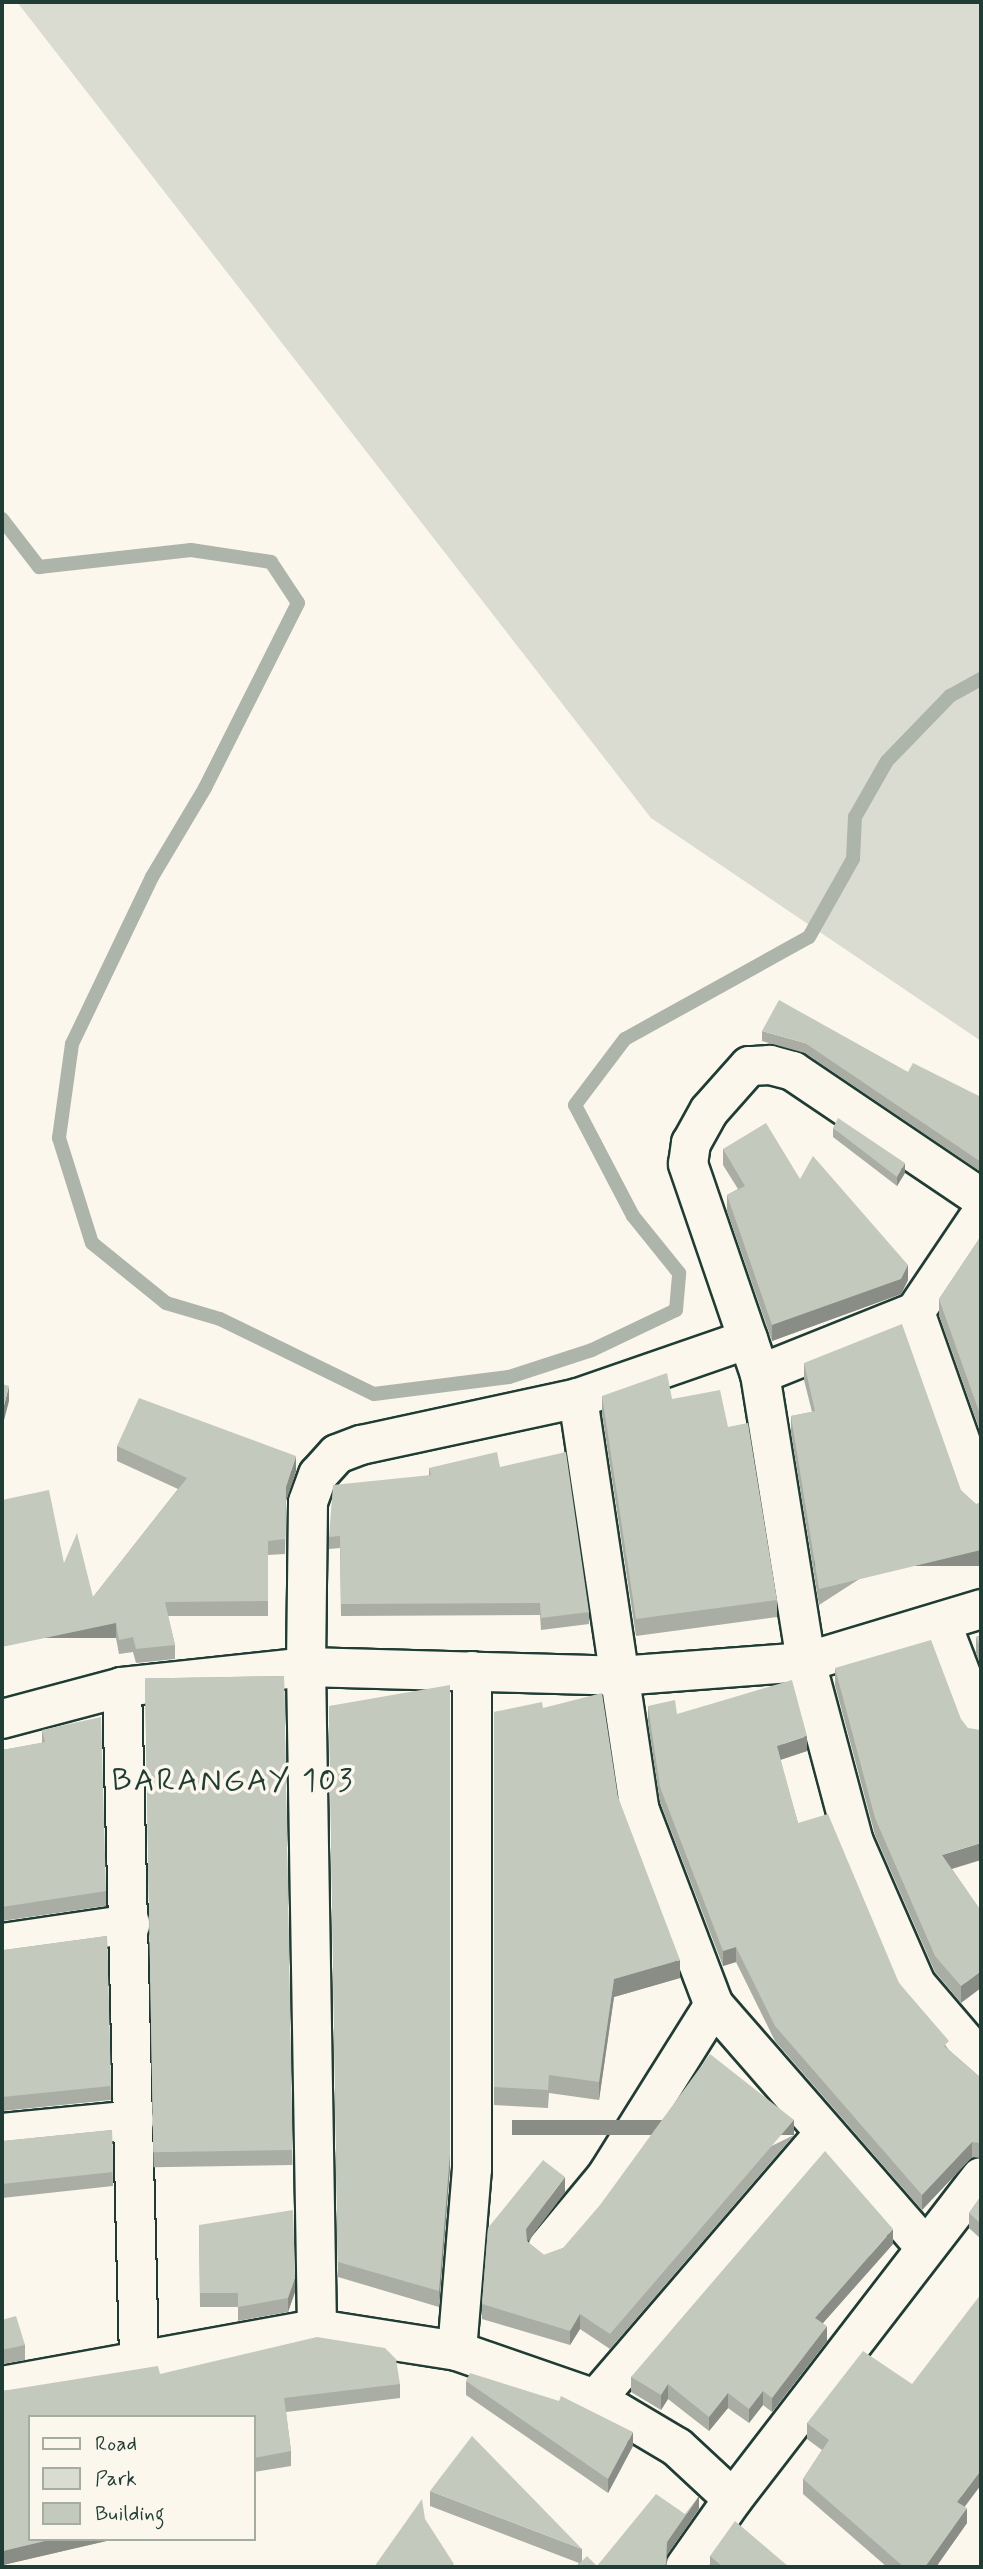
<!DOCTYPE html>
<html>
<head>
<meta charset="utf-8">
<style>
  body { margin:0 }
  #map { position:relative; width:983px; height:2569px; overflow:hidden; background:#fbf7ec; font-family:Mynerve,sans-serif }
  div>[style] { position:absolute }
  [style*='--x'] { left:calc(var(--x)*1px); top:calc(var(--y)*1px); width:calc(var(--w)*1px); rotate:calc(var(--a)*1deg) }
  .green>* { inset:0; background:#dbdcd1 }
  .stream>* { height:14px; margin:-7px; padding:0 7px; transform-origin:7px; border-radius:7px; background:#adb4aa }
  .roads { filter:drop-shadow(2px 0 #1f3d34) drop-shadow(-2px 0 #1f3d34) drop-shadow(0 2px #1f3d34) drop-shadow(0 -2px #1f3d34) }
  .minor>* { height:38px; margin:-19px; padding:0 19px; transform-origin:19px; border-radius:19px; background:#fbf7ec }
  .wall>* { inset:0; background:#a9ada3; transform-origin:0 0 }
  .shaded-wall>* { inset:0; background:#898d85; transform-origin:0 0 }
  .building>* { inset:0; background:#c4c9be; transform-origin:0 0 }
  span { translate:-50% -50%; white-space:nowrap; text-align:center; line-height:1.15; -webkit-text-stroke:7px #fbf7ec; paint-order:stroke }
  .quarter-label { font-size:32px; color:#1f3d34; letter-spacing:2px }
  .frame { position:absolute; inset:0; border:4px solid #1f3d34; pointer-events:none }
  .legend { position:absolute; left:28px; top:2415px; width:228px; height:126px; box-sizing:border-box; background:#fbf7ec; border:2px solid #a3ada2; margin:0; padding:9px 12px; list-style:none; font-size:21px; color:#1f3d34 }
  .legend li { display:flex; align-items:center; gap:14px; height:35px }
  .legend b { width:35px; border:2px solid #a3ada2 }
</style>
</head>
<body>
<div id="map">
  <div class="green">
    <i style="clip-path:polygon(17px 2px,981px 2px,981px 1041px,651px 818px)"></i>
  </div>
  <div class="stream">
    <i style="--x:2;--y:519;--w:61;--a:52.4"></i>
    <i style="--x:39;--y:567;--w:153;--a:-6.4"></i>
    <i style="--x:191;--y:550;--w:81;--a:8.5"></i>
    <i style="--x:271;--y:562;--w:49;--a:56.6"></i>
    <i style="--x:298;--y:603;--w:207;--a:116.7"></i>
    <i style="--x:205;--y:788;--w:104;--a:120.8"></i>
    <i style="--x:152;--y:877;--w:185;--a:115.6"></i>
    <i style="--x:72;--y:1044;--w:95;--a:97.9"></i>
    <i style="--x:59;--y:1138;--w:110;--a:72.6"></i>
    <i style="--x:92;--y:1243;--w:95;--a:39"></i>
    <i style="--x:166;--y:1303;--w:56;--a:16.5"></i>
    <i style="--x:220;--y:1319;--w:171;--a:26"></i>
    <i style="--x:374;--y:1394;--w:136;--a:-7.2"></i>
    <i style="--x:509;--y:1377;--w:87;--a:-18"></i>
    <i style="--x:592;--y:1350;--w:93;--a:-25.5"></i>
    <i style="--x:676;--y:1310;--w:37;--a:-85"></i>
    <i style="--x:679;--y:1273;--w:73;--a:-128.9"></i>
    <i style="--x:633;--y:1216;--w:125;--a:-117.6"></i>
    <i style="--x:575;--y:1105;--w:83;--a:-52.9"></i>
    <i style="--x:625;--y:1039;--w:210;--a:-29"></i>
    <i style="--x:809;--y:937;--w:90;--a:-60.6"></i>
    <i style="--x:853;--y:859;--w:42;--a:-87.3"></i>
    <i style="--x:855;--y:817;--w:64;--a:-60.3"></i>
    <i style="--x:887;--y:761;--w:91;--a:-45.9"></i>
    <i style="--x:950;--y:696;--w:35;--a:-29"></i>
  </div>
  <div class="roads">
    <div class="minor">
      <i style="--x:981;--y:1198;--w:227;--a:-146"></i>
      <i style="--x:793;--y:1071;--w:24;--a:-165"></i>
      <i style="--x:770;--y:1065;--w:21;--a:177"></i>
      <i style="--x:749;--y:1066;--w:60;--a:131.6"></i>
      <i style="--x:709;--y:1111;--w:37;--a:119"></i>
      <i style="--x:691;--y:1143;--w:21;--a:98"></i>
      <i style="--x:688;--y:1164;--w:222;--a:71.1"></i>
      <i style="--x:760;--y:1374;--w:292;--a:80.9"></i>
      <i style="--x:806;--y:1662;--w:186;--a:75.1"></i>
      <i style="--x:854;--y:1842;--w:155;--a:66.4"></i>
      <i style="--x:916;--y:1984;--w:100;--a:49.5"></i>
      <i style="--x:915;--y:1312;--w:198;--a:70.6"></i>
      <i style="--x:760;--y:1374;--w:167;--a:-21.8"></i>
      <i style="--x:915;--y:1312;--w:118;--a:-56"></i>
      <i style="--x:578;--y:1398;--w:415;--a:81.5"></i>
      <i style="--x:639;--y:1808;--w:211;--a:69.2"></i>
      <i style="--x:714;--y:2005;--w:318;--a:48.9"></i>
      <i style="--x:941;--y:1622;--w:112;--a:69.1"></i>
      <i style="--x:122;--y:1687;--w:670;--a:88.55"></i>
      <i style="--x:2;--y:1719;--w:124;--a:-14.9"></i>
      <i style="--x:122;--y:1687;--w:185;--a:-6.2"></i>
      <i style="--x:306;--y:1667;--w:313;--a:1.6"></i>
      <i style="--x:619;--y:1676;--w:188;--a:-4.3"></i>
      <i style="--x:806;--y:1662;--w:183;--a:-16.8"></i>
      <i style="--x:2;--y:1943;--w:130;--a:-8.4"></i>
      <i style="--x:2;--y:2133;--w:133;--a:-5.6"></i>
      <i style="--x:547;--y:2248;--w:92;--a:-50.3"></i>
      <i style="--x:606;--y:2177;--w:203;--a:-57.9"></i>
      <i style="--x:317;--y:2329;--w:662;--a:-90.95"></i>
      <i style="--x:306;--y:1667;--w:165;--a:-89.3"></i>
      <i style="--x:308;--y:1502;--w:29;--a:-70"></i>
      <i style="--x:318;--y:1475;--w:28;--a:-48"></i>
      <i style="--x:337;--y:1454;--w:26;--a:-21"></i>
      <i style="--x:361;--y:1445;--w:222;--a:-12.2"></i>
      <i style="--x:578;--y:1398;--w:180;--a:-19.1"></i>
      <i style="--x:457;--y:2351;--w:183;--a:-85.3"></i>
      <i style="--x:472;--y:2169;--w:498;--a:-90"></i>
      <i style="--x:2;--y:2386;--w:320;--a:-10.3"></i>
      <i style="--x:317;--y:2329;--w:142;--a:8.9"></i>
      <i style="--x:457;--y:2351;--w:147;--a:19.1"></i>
      <i style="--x:596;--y:2399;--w:94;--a:30.7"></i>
      <i style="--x:677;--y:2447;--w:76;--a:42.9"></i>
      <i style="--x:733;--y:2499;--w:406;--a:-52.4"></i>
      <i style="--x:596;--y:2399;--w:348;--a:-49.3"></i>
      <i style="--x:685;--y:2567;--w:83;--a:-54.8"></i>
    </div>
  </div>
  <div class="wall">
    <i style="clip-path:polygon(762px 1031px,908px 1072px,981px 1097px,981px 1172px,805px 1053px,762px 1041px)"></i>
    <i style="clip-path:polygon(833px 1128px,905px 1173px,897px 1186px,833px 1137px)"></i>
    <i style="clip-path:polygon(723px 1149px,800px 1179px,908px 1280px,901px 1294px,772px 1341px,727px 1211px,727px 1195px,738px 1189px,723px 1165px)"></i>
    <i style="clip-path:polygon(981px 1236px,981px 1434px,939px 1315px,939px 1299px)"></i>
    <i style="clip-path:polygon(804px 1363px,976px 1504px,819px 1605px,791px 1432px,791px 1416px,812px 1412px,804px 1380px)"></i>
    <i style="clip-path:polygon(602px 1396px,672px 1399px,728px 1427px,777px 1600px,777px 1617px,636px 1636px,602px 1413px)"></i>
    <i style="clip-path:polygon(117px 1446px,296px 1471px,286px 1501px,285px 1554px,268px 1555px,268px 1616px,168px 1616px,175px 1645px,175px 1659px,136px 1663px,133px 1652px,119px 1654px,116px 1638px,64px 1563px,93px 1597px,178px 1489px,117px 1461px)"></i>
    <i style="clip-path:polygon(500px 1467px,589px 1612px,589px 1624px,541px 1630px,540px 1615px,341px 1616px,340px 1548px,329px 1549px,329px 1537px,429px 1475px,429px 1468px)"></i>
    <i style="clip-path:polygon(981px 1635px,981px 1666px,976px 1653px,976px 1637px)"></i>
    <i style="clip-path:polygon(835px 1668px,952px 1869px,981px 1911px,961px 2003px,935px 1972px,875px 1835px,835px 1685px)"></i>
    <i style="left:284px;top:1676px;width:489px;height:139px;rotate:89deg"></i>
    <i style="clip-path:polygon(450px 1700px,450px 2168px,439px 2307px,338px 2277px,329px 1706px)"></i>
    <i style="clip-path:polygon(648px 1706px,807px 1751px,780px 1760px,798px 1823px,899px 1983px,949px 2050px,981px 2078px,981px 2158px,972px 2157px,922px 2210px,775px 2041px,736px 1962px,723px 1966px,660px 1802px,648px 1722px)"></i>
    <i style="clip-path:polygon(543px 1708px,618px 1797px,680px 1978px,614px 1997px,599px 2100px,549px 2093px,548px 2108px,494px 2105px,494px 1712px)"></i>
    <i style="clip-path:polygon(42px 1730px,106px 1891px,106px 1906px,2px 1921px,2px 1750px,42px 1743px)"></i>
    <i style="clip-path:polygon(107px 1936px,111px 2100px,2px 2111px,2px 1949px,4px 1950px)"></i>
    <i style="clip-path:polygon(112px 2130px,113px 2186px,2px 2198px,2px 2140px,3px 2141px)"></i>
    <i style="clip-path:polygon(794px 2135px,610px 2349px,580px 2329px,570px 2345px,482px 2319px,482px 2304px,488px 2228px,565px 2192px,527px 2242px,544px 2255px,563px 2248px)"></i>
    <i style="clip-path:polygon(981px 2196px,981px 2239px,969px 2228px,969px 2213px)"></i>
    <i style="clip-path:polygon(199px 2225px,295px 2292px,288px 2312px,238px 2321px,238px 2307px,200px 2307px)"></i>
    <i style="clip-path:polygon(893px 2244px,823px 2323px,827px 2341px,772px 2412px,763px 2405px,749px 2423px,728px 2408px,709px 2431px,668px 2399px,661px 2410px,631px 2392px,631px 2377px)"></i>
    <i style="clip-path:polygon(2px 2320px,25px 2345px,25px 2360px,2px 2364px)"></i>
    <i style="clip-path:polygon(160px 2374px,400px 2384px,400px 2398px,286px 2412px,291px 2451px,291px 2466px,254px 2472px,254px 2417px,30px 2417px,30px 2539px,115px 2539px,3px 2565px,2px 2558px,2px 2391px)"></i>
    <i style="clip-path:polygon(466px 2381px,633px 2446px,608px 2493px,466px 2395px)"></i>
    <i style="clip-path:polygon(912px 2384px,965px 2507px,967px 2523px,936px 2567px,887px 2567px,803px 2494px,803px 2479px,822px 2450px,807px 2439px,807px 2423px)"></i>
    <i style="clip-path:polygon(430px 2491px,582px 2549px,582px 2561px,597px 2566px,685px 2514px,699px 2509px,667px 2555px,666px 2567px,576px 2567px,579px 2563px,430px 2506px)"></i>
    <i style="clip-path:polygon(710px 2556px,789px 2567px,710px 2567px)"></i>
  </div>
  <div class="shaded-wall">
    <i style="clip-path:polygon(905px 1163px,905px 1173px,897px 1186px,897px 1177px)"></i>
    <i style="clip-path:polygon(908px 1265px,908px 1280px,901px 1294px,772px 1341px,772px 1325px)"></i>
    <i style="clip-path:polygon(9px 1386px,9px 1401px,2px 1428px,2px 1413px)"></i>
    <i style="clip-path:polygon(296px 1456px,296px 1471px,286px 1501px,285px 1554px,286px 1487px)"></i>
    <i style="left:981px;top:1550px;width:16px;height:167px;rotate:90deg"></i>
    <i style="left:116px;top:1623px;width:15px;height:116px;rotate:90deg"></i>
    <i style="clip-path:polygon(807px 1736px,807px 1751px,777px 1761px,777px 1746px)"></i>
    <i style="clip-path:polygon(981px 1843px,981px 1860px,942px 1872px,942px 1855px)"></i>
    <i style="clip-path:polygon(736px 1947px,736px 1962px,723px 1966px,723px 1951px)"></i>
    <i style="clip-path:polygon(680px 1960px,680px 1978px,614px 1997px,599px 2100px,599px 2082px,614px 1979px)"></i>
    <i style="clip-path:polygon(981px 1971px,981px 1988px,961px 2003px,961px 1986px)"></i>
    <i style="left:794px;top:2120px;width:15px;height:282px;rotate:90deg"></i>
    <i style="clip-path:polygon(972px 2142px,972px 2157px,922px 2210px,922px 2195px)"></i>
    <i style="clip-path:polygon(450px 2153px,450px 2168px,439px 2307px,439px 2291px)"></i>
    <i style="clip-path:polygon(565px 2177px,565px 2192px,526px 2244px,526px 2229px)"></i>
    <i style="clip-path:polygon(893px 2229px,893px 2244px,815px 2332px,815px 2318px)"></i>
    <i style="clip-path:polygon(295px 2277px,295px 2292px,288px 2312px,288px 2298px)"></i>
    <i style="clip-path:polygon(580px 2314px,580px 2329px,570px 2345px,570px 2331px)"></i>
    <i style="clip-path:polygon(827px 2326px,827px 2341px,772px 2412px,772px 2398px)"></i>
    <i style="clip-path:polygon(668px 2384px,668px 2399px,661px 2410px,661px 2395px)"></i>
    <i style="clip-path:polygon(763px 2391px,763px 2405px,749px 2423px,749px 2409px)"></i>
    <i style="clip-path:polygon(728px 2393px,728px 2408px,709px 2431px,709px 2417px)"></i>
    <i style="clip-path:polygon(633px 2432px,633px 2446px,608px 2493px,608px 2479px)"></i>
    <i style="clip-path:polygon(981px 2470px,981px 2485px,957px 2517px,957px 2502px)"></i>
    <i style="clip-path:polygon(699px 2496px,699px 2509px,667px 2555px,666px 2567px,663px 2567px,667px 2542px)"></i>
    <i style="clip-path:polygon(967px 2508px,967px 2523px,936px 2567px,925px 2567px)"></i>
    <i style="clip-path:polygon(53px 2539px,115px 2539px,3px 2565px,3px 2551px)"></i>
  </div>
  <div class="building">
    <i style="clip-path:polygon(779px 1000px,908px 1072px,913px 1063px,981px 1097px,981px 1162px,805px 1043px,762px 1031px)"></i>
    <i style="clip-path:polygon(838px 1118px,905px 1163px,897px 1177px,833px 1128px)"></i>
    <i style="clip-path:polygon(766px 1123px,800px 1179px,813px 1156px,908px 1265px,901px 1279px,772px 1325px,727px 1195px,745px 1186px,723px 1149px)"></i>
    <i style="clip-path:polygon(981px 1236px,981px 1417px,939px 1299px)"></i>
    <i style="clip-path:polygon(902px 1324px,961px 1490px,976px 1504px,981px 1502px,981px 1550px,819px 1589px,791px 1416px,815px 1411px,804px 1363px)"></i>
    <i style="clip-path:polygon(667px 1373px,672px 1399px,720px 1390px,728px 1427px,748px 1423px,777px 1600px,636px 1619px,602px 1396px)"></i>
    <i style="clip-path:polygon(2px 1384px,9px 1386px,2px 1413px)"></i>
    <i style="clip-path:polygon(139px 1398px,296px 1456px,286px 1487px,285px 1539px,268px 1541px,268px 1601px,165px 1602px,175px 1645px,136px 1649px,133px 1637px,119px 1640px,116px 1623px,2px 1647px,2px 1500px,49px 1490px,64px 1563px,77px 1533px,93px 1597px,187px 1478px,117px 1446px)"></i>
    <i style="clip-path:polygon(497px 1452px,500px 1467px,566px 1452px,589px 1612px,541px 1618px,540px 1603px,341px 1604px,340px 1536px,329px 1537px,333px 1485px,431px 1475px,429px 1468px)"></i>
    <i style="clip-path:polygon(981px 1635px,981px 1650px,976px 1637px)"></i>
    <i style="clip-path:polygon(931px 1640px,961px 1719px,968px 1728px,981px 1730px,981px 1843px,942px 1855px,981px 1911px,981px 1971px,961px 1986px,935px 1956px,875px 1818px,835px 1668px)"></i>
    <i style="left:284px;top:1676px;width:474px;height:139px;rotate:89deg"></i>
    <i style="clip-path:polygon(792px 1680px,807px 1736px,777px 1746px,798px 1823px,828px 1814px,899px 1983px,949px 2041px,944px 2046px,981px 2078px,981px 2143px,972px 2142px,922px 2195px,775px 2026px,736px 1947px,723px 1951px,660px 1787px,648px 1706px,675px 1700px,677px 1714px)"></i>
    <i style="clip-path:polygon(450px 1685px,450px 2153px,439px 2291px,338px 2262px,329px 1706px)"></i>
    <i style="clip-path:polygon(602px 1693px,618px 1797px,680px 1960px,614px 1979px,599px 2082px,549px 2075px,548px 2090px,494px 2087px,494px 1712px,542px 1702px,543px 1708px)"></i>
    <i style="clip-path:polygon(101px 1717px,106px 1891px,2px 1907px,2px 1750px,45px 1742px,42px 1730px)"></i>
    <i style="clip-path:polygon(107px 1936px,111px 2086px,2px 2097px,2px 1949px,4px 1950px)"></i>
    <i style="clip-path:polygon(710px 2054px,794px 2120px,610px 2334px,580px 2314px,570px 2331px,482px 2304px,488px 2228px,543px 2160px,565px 2177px,526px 2229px,527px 2241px,544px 2255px,563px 2248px,600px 2205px)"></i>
    <i style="clip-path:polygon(112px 2130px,113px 2172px,2px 2184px,2px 2140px,3px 2141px)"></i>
    <i style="clip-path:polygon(825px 2151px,893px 2229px,815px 2318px,827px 2326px,772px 2398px,763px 2391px,749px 2409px,728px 2393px,709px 2417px,668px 2384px,661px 2395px,631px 2377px)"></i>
    <i style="clip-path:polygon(981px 2196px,981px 2224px,969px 2213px)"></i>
    <i style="clip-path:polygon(293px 2210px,295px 2277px,288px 2298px,238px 2307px,238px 2293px,200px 2293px,199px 2225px)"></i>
    <i style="clip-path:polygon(981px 2294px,981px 2470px,957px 2502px,967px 2508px,925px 2567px,904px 2567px,803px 2479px,829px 2440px,807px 2423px,863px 2351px,912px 2384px)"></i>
    <i style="clip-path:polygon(16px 2316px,25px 2345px,2px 2350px,2px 2320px)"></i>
    <i style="clip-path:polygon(317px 2337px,385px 2348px,396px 2359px,400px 2384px,284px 2398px,291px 2451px,254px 2458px,254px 2417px,30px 2417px,30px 2539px,53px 2539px,3px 2551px,2px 2544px,2px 2391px,158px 2366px,160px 2374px)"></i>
    <i style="clip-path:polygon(470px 2373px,559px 2401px,561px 2396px,633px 2432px,608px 2479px,466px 2381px)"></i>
    <i style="clip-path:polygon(472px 2436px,582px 2549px,430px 2491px)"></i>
    <i style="clip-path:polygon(656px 2494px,685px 2514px,699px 2496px,667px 2542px,666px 2564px,663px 2567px,576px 2567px,587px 2556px,597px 2566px)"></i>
    <i style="clip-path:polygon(422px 2499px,425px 2519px,454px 2564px,451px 2567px,374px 2567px)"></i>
    <i style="clip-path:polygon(735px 2521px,789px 2567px,723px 2567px,710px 2556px)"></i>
  </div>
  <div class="quarter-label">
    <span style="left:233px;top:1781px">BARANGAY 103</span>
  </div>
  <div class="frame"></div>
  <ul class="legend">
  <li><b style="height:9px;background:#fbf7ec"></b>Road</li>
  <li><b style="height:19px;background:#dbdcd1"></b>Park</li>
  <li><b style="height:19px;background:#c4c9be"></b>Building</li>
  </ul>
</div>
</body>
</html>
